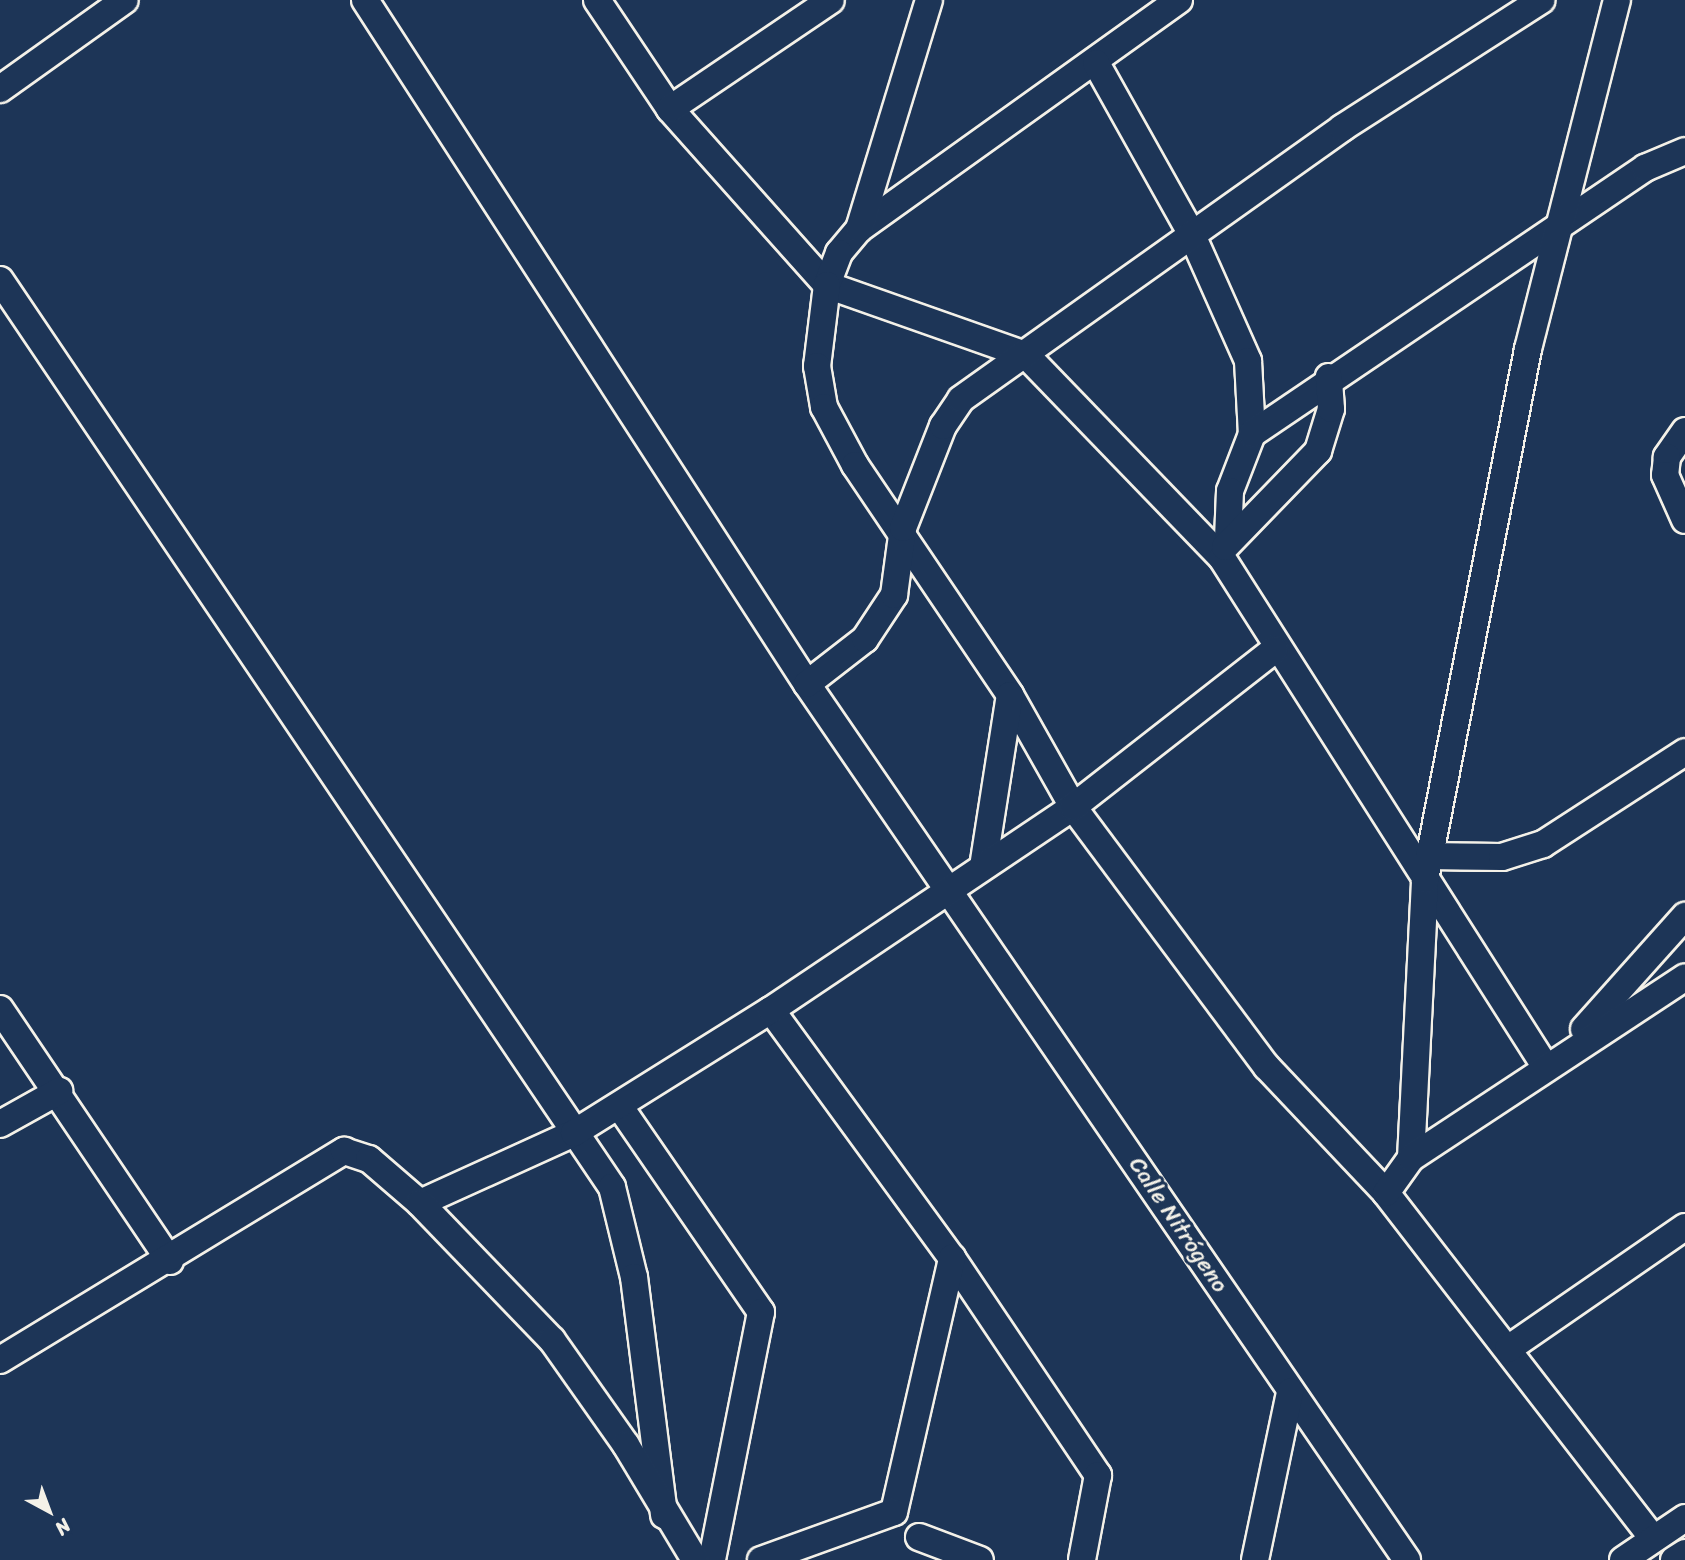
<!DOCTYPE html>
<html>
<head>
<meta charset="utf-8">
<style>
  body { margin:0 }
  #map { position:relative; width:1685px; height:1560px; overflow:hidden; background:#1d3557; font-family:Sriracha,sans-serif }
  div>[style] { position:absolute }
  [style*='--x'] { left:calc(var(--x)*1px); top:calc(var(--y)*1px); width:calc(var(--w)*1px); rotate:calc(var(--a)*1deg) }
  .roads { filter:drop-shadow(2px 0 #f4f1e8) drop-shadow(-2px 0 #f4f1e8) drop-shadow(0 2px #f4f1e8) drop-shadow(0 -2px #f4f1e8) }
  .street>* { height:26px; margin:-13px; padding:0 13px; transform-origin:13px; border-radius:13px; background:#1d3557 }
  span { translate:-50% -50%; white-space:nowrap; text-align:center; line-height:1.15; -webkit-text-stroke:6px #1d3557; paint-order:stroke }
  .street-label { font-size:23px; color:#f4f1e8 }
  .north { position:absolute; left:14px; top:1476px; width:70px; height:70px; -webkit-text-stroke:5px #1d3557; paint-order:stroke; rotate:139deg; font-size:19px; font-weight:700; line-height:28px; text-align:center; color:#f4f1e8 }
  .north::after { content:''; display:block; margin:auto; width:24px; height:32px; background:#f4f1e8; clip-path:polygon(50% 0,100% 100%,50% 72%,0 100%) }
</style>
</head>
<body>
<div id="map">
  <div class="roads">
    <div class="street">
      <i style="--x:365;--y:0;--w:814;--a:57.13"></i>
      <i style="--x:807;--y:684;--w:1062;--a:55.59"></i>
      <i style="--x:597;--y:0;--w:131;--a:56.2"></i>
      <i style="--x:670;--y:109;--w:236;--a:48.3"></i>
      <i style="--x:827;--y:285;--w:211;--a:19.4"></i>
      <i style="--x:1026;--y:355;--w:282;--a:46"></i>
      <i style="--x:1222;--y:558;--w:602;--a:57.55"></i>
      <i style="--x:1179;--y:0;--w:393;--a:144.4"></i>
      <i style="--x:859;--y:229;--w:31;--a:130"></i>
      <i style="--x:839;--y:253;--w:34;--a:111"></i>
      <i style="--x:827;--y:285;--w:82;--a:97"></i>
      <i style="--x:817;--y:366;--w:42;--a:80.3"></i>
      <i style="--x:824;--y:407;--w:66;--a:61.9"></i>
      <i style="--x:855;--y:465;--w:277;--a:56"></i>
      <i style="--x:1010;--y:695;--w:129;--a:60.6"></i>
      <i style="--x:1073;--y:807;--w:324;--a:53.3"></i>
      <i style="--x:1267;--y:1067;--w:173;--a:46.6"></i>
      <i style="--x:1386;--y:1193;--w:437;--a:52.3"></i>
      <i style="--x:1096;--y:63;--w:197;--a:60.8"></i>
      <i style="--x:1192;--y:235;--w:138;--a:66"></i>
      <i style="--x:1248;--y:361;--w:73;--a:86.9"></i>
      <i style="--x:1252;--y:434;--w:61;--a:111.1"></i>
      <i style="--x:1230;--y:491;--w:47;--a:92.4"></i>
      <i style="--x:0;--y:89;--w:153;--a:-35.5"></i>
      <i style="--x:670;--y:109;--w:194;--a:-34.1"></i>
      <i style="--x:859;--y:229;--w:239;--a:-73"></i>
      <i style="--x:0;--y:280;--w:1094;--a:55.99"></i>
      <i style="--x:612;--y:1187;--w:93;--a:76.3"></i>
      <i style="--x:634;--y:1277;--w:240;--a:82.8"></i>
      <i style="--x:1685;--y:431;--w:32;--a:125"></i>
      <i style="--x:1667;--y:457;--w:18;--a:96"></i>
      <i style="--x:1665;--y:475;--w:49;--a:66"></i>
      <i style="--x:1252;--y:434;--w:475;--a:-34.1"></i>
      <i style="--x:1645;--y:168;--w:43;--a:-23"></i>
      <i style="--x:1225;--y:547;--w:134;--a:-45.9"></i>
      <i style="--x:1318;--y:451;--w:44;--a:-72.8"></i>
      <i style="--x:1331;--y:409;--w:32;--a:-94"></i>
      <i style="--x:807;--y:684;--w:73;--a:-37.8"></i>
      <i style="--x:865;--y:639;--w:53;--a:-56.6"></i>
      <i style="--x:894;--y:595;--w:68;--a:-82.3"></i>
      <i style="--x:903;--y:528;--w:110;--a:-68.6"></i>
      <i style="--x:943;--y:426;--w:32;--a:-56"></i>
      <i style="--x:961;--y:399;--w:468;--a:-35.4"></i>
      <i style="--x:1342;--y:128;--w:237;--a:-32.7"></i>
      <i style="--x:1429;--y:856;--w:73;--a:0.8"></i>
      <i style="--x:1502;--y:857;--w:43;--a:-17.6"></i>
      <i style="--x:1543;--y:844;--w:169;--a:-32.9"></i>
      <i style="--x:983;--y:867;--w:174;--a:-81.1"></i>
      <i style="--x:0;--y:1009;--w:304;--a:56"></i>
      <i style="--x:771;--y:1010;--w:307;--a:53.9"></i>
      <i style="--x:952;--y:1258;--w:262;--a:56.1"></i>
      <i style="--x:1098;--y:1475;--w:86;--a:100.7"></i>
      <i style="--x:1584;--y:1029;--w:152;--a:-48.2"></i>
      <i style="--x:620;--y:1107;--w:249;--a:55.5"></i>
      <i style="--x:761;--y:1312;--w:253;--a:101.2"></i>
      <i style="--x:0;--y:1124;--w:68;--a:-29.2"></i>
      <i style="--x:1411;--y:1158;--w:278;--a:-87.1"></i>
      <i style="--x:1425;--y:880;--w:541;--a:-79.02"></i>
      <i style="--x:1528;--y:349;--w:360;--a:-75.7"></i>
      <i style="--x:1386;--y:1193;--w:43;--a:-54.5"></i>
      <i style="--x:1411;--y:1158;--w:328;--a:-33.4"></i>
      <i style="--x:420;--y:1203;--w:169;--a:-24.4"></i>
      <i style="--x:574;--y:1133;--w:232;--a:-32"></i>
      <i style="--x:771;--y:1010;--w:364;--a:-33.9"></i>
      <i style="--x:1073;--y:807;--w:256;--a:-38"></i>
      <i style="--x:1508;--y:1349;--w:215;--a:-34.6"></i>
      <i style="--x:0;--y:1360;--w:403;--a:-31.3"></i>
      <i style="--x:344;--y:1151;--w:26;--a:18"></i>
      <i style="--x:369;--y:1159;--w:67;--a:40.8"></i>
      <i style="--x:420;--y:1203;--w:190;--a:46.1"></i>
      <i style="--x:552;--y:1340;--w:128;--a:54.8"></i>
      <i style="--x:626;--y:1445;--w:134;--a:59"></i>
      <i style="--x:894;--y:1512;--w:261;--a:-77.1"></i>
      <i style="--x:919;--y:1537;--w:65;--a:20.7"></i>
      <i style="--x:761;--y:1560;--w:141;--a:-19.8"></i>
      <i style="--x:1255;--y:1560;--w:172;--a:-78.2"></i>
      <i style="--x:1623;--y:1560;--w:75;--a:-34.1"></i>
      <i style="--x:1674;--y:1560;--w:13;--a:-32"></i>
    </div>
  </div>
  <div class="street-label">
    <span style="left:1178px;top:1225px;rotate:56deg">Calle Nitrógeno</span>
  </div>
  <div class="north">N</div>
</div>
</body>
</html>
